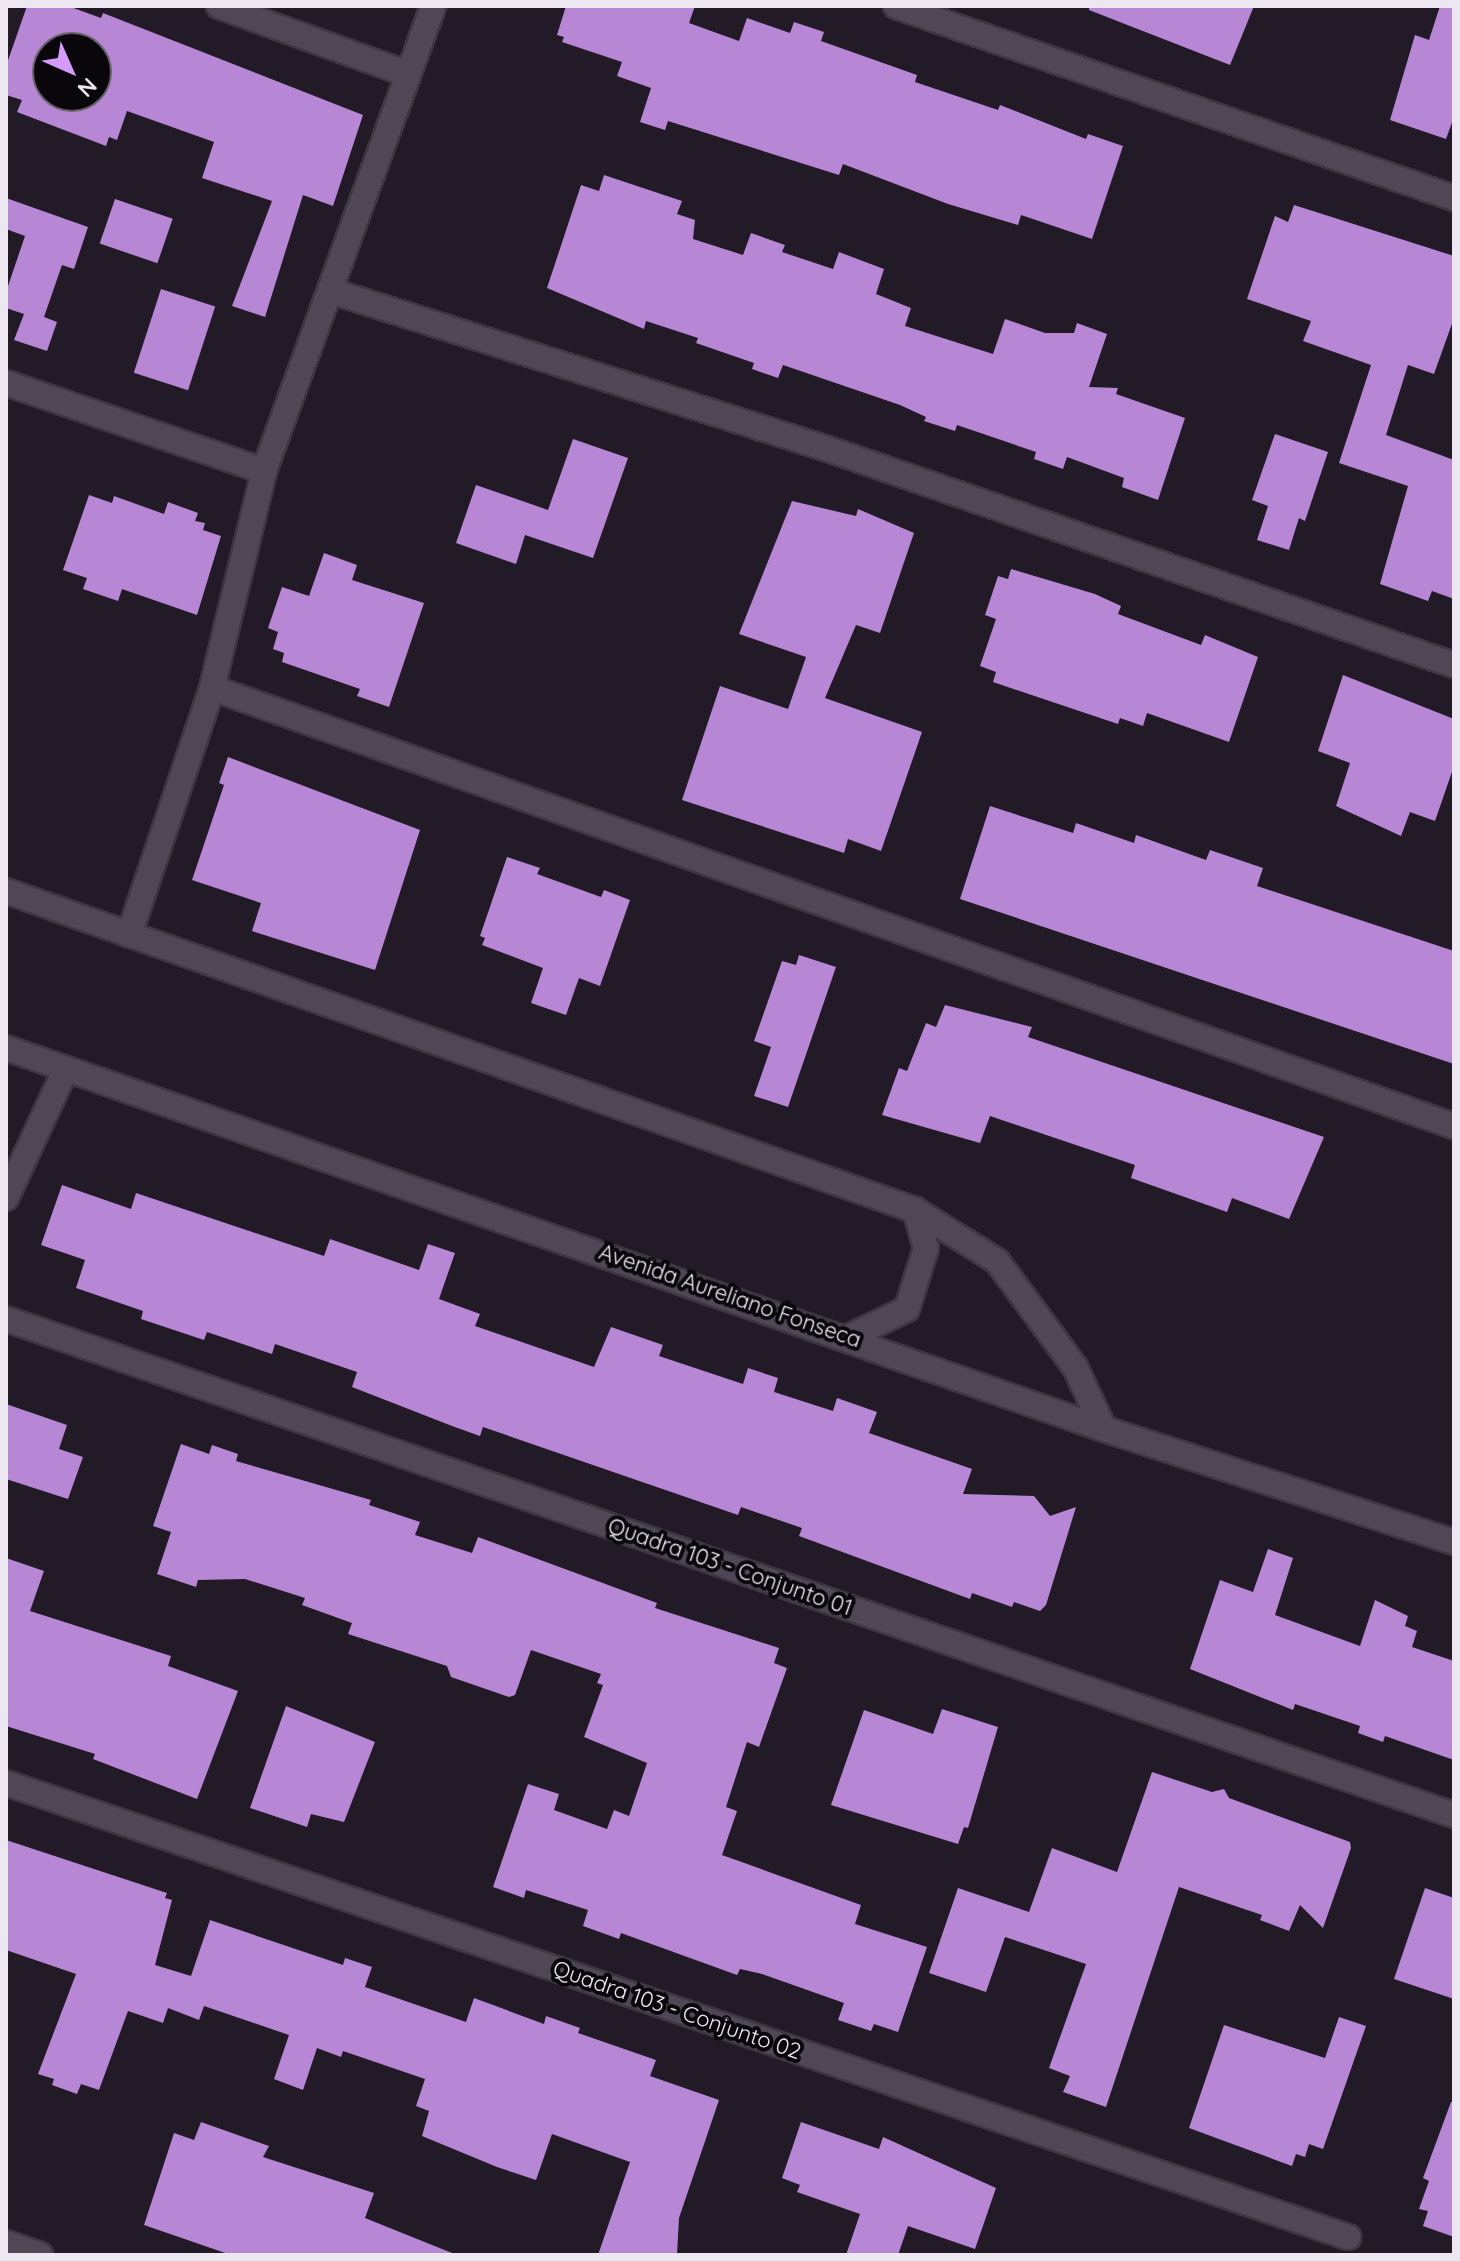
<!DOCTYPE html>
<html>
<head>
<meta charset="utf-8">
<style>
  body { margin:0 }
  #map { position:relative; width:1460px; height:2261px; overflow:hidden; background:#221a27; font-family:Quicksand,sans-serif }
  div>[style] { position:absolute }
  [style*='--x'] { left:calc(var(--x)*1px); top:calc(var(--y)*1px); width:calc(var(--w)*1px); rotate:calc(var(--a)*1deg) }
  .building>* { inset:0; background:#b787d5; transform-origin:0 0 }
  .roads { filter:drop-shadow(2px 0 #3d3742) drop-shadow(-2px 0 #3d3742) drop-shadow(0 2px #3d3742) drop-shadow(0 -2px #3d3742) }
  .street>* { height:24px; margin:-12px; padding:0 12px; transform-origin:12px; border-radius:12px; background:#504756 }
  span { translate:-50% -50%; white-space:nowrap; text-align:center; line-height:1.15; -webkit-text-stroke:8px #0a070c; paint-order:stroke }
  .street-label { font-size:22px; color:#ede7f1 }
  .frame { position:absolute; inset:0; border:8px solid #ede7f1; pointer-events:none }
  .north { position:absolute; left:32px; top:32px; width:80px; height:80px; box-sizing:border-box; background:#0a070c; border:2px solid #656168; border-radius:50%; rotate:135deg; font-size:22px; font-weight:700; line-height:32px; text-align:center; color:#ede7f1 }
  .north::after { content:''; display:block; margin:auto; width:28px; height:36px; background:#d69bfa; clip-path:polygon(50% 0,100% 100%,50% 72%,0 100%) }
</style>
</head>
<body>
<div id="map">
  <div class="building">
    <i style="clip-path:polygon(evenodd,27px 6px,68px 6px,101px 18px,103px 13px,363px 115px,333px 206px,303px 195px,265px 317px,232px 306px,272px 201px,202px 178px,214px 142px,127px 111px,117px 140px,109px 137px,106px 146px,17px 112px,22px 100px,6px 95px,6px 66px,27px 6px,48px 48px,96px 48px,96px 96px,48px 96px,48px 48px)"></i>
    <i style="clip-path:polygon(566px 6px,695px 6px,689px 23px,739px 41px,747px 18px,790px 33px,794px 22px,824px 32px,821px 41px,917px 75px,915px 82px,998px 110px,1000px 105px,1086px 139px,1088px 134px,1123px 146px,1092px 239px,1021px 215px,1018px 225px,948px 204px,843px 164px,839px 175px,668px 121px,665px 130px,640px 122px,651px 88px,617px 76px,622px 62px,562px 42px,564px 37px,557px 35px)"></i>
    <i style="clip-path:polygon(1089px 6px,1254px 6px,1230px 65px,1089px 10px)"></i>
    <i style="clip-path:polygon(1440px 6px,1454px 6px,1454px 117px,1446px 139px,1390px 120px,1415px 35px,1429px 40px)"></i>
    <i style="clip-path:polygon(604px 175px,682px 201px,677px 214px,695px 220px,693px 239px,743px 255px,751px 233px,785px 245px,782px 252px,833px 269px,839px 252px,884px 269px,876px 294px,911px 308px,905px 326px,993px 354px,1005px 319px,1045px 333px,1074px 333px,1077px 323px,1107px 334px,1089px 387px,1118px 388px,1116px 394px,1185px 418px,1158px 500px,1122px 487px,1124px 478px,1067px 457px,1063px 469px,1034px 459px,1036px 452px,957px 425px,955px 431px,924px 421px,926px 417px,900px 405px,783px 365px,778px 378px,752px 369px,754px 363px,696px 343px,698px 338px,646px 321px,644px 329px,547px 288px,581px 185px,599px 191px)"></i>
    <i style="clip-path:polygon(6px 198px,88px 227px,74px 269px,62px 265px,44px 317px,57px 322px,47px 351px,14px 340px,24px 314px,6px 308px,6px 292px,25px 236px,6px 229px)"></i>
    <i style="left:115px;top:199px;width:61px;height:47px;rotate:19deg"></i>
    <i style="clip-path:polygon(1294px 205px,1454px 256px,1454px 318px,1434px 374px,1408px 365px,1386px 435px,1454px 460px,1454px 599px,1432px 591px,1428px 601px,1380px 584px,1408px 486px,1339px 463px,1371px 365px,1303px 341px,1311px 321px,1247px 299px,1275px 216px,1288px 222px)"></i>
    <i style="left:161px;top:289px;width:57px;height:88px;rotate:18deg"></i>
    <i style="clip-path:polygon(1275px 434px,1328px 452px,1305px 521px,1299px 518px,1289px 550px,1257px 540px,1268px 506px,1252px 500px)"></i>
    <i style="clip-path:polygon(573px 439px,628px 458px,593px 558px,525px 535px,516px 564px,456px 543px,476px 485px,548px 510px)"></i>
    <i style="clip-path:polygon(89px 495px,112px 503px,114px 496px,164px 514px,168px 502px,198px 513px,195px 521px,205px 523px,203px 530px,221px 536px,197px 615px,122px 589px,118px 601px,83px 589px,87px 578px,63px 570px)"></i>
    <i style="clip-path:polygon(792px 501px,856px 516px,858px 509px,914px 533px,880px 633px,856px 625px,825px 698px,922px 732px,881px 851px,848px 839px,844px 853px,682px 800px,720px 686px,788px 709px,806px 657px,739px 634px)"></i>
    <i style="clip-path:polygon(324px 553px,357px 565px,352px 580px,424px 603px,389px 707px,357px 696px,360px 689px,282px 662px,284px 653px,273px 649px,278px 632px,268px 628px,282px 587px,309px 596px)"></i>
    <i style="clip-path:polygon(1011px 569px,1095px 594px,1121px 606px,1118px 614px,1201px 645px,1205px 635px,1258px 657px,1229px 742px,1147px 713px,1143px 726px,1120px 718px,1118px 724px,993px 682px,996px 672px,980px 666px,996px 619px,985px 615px,998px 576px,1008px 579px)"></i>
    <i style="clip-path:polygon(1343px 675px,1454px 719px,1454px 766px,1435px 821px,1410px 812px,1401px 836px,1336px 806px,1350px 763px,1318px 751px)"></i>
    <i style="clip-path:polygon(228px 757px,420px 830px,375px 970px,252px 931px,261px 903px,192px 880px,224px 785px,219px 783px)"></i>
    <i style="clip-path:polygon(990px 806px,1073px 833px,1076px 823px,1134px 843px,1136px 835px,1206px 860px,1210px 850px,1263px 868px,1257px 886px,1454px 951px,1454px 1064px,960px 899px)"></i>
    <i style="clip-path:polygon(507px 857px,540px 868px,537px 874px,601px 897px,604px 890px,630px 900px,600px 986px,579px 978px,566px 1015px,531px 1003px,543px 968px,482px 945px,485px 938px,480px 936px)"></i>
    <i style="clip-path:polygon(799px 955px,836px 967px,788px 1107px,754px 1096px,771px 1047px,754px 1041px,782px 961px,796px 965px)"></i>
    <i style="clip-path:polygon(945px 1005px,1032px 1027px,1028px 1037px,1324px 1137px,1289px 1219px,1232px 1198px,1227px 1212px,1131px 1178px,1135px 1165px,990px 1116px,980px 1143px,882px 1115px,899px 1068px,907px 1071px,926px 1023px,936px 1027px)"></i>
    <i style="clip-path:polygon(62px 1185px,131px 1209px,136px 1193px,324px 1256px,330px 1239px,419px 1270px,428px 1244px,455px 1253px,439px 1299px,480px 1314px,475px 1326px,594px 1367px,611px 1327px,663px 1345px,659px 1356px,743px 1384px,748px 1368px,778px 1378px,774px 1392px,833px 1411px,837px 1398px,877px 1412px,869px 1433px,972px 1469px,963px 1494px,1034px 1496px,1050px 1516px,1076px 1507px,1046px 1605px,1040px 1611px,1014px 1602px,1012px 1607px,972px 1593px,970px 1599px,799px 1536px,802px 1528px,741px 1507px,738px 1515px,483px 1427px,480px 1436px,452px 1426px,352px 1387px,357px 1372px,275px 1344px,272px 1354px,207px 1332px,204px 1340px,141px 1319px,143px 1311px,76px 1288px,85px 1260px,41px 1245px)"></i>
    <i style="clip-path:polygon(6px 1404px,67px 1425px,59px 1449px,83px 1457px,68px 1499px,6px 1479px)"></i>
    <i style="clip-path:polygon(181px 1444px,209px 1454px,212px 1445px,238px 1454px,236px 1461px,371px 1500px,369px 1505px,420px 1522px,415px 1535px,472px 1553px,478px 1537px,657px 1603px,655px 1608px,779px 1648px,774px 1663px,787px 1668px,759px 1747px,747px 1742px,726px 1807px,737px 1811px,722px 1855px,861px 1905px,855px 1924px,927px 1947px,898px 2032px,874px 2024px,871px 2031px,838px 2020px,844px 2003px,762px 1974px,740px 1969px,737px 1975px,621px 1933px,619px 1939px,583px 1926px,588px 1910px,526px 1890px,524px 1898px,493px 1887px,528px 1784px,559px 1794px,554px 1810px,607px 1829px,614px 1810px,629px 1816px,647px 1763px,584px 1737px,603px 1685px,597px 1683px,601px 1674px,531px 1650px,515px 1695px,509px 1697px,451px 1677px,447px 1666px,348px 1634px,352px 1623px,302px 1605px,305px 1598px,245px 1579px,198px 1580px,196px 1587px,157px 1574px,171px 1532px,153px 1526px)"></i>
    <i style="clip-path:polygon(1268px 1549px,1293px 1558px,1275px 1615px,1360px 1646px,1375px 1600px,1408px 1616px,1405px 1626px,1417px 1631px,1412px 1647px,1454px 1661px,1454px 1760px,1385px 1736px,1383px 1742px,1358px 1733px,1360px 1726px,1295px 1704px,1293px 1710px,1190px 1669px,1220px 1580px,1253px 1592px)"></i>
    <i style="clip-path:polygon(6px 1558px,44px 1571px,30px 1611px,171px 1656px,168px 1666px,238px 1691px,197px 1799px,93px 1759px,95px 1754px,6px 1726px)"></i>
    <i style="clip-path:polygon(286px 1706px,375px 1742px,344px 1822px,311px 1814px,307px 1827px,250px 1808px)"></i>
    <i style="clip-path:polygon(942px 1709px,998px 1727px,968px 1828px,964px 1827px,958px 1844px,831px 1805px,864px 1710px,933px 1734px)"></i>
    <i style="clip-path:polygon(1152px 1772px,1212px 1792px,1224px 1789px,1229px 1798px,1350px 1842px,1351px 1848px,1323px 1928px,1300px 1905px,1289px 1931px,1260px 1920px,1262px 1915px,1179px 1887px,1106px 2107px,1063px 2092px,1070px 2076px,1049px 2068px,1086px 1964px,1005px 1937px,986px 1992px,929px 1973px,958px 1888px,1029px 1912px,1052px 1848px,1117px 1872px)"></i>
    <i style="clip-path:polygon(6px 1840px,167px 1893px,165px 1898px,172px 1900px,155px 1965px,191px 1976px,210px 1920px,343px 1965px,345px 1958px,372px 1967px,365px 1987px,466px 2022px,474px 1998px,544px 2024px,546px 2016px,580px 2028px,578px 2033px,656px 2060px,650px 2076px,719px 2100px,679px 2218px,677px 2255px,598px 2255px,630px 2162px,552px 2134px,536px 2180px,497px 2167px,422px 2136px,429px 2111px,416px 2106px,425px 2079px,343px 2051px,341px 2057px,317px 2048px,303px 2090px,274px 2079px,289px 2035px,204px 2006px,199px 2020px,168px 2008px,163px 2023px,128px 2011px,99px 2090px,81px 2084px,77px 2094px,52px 2085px,54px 2079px,38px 2074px,76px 1974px,6px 1950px)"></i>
    <i style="clip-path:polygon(1425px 1888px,1454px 1898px,1454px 1999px,1394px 1979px)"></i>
    <i style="clip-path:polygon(1339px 2017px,1366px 2026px,1323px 2149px,1309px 2144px,1305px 2157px,1296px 2154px,1292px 2166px,1189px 2128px,1224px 2025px,1325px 2058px)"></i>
    <i style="clip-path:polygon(1451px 2102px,1454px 2102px,1454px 2237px,1423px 2226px,1428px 2211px,1419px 2209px,1429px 2181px,1423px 2178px)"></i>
    <i style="clip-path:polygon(201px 2122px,269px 2146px,263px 2157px,374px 2193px,365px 2218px,457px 2255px,231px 2255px,144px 2225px,174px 2133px,194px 2140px)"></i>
    <i style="clip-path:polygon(801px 2122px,879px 2149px,883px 2137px,996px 2188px,975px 2249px,908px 2226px,898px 2255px,846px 2255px,860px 2214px,797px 2192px,800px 2185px,782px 2178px)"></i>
  </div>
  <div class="roads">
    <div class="street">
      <i style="--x:219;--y:6;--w:201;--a:19.8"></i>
      <i style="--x:896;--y:6;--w:590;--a:18.99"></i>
      <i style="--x:331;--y:291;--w:522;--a:17.64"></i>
      <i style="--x:828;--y:449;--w:662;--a:19.04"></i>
      <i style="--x:6;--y:383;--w:273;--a:18.8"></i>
      <i style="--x:212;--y:688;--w:1317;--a:19.43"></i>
      <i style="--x:6;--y:891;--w:963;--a:19.34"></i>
      <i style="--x:915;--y:1210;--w:97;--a:31.9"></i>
      <i style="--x:997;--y:1261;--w:132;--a:53.7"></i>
      <i style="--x:1075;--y:1367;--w:68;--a:64.9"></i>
      <i style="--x:129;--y:935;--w:261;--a:-71.4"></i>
      <i style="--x:212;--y:688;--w:223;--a:-76.5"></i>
      <i style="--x:264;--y:471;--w:495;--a:-70"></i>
      <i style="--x:6;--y:1048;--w:1162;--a:19.14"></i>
      <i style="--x:1104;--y:1429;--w:368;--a:17.9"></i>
      <i style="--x:6;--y:1198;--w:142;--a:-65.1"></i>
      <i style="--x:6;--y:1319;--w:1531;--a:18.91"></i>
      <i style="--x:849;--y:1337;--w:64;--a:-25.8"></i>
      <i style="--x:907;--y:1309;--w:64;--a:-72.7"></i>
      <i style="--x:926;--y:1248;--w:40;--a:-106"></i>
      <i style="--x:6;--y:1783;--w:1417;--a:18.69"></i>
      <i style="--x:6;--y:2243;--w:36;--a:19"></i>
    </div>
  </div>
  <div class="street-label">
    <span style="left:730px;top:1296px;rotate:19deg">Avenida Aureliano Fonseca</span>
    <span style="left:730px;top:1567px;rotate:19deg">Quadra 103 - Conjunto 01</span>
    <span style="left:677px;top:2010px;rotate:19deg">Quadra 103 - Conjunto 02</span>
  </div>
  <div class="frame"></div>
  <div class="north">N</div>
</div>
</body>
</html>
